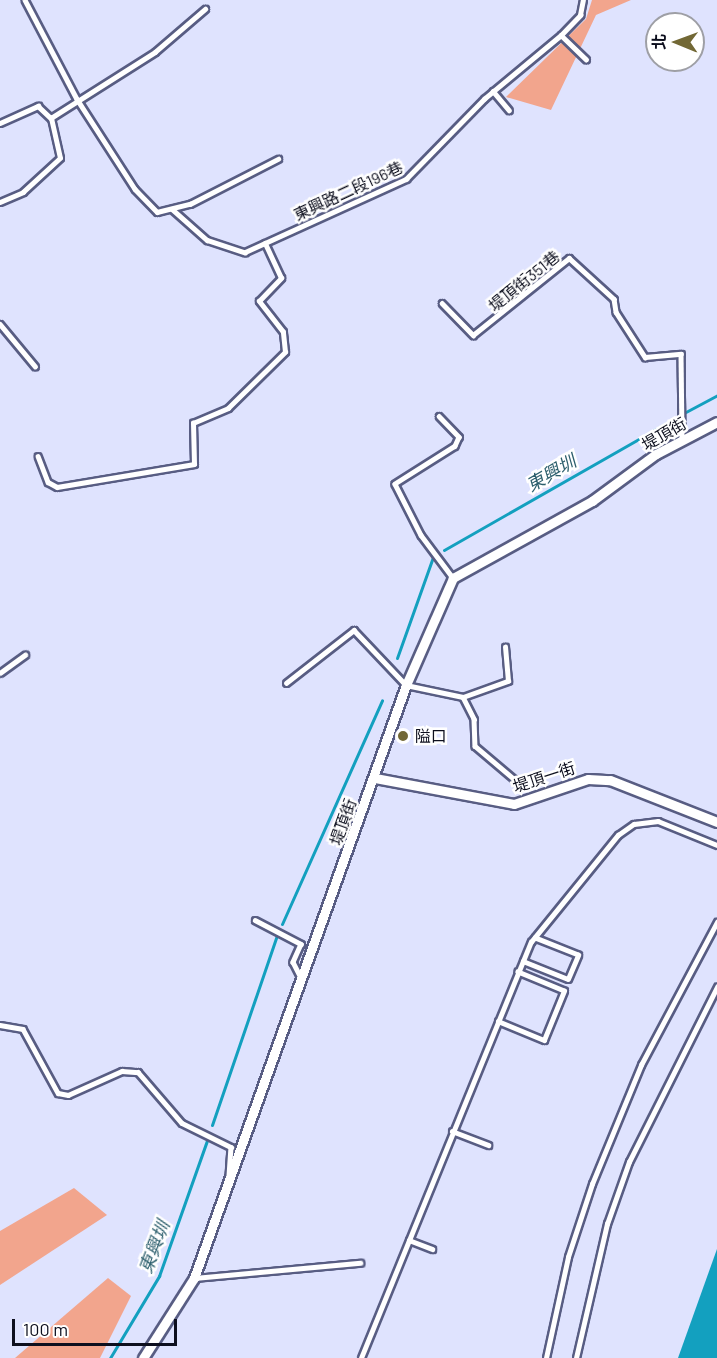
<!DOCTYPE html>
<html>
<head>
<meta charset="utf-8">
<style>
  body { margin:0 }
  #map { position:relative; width:717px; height:1358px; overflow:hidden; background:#dfe3fe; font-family:Barlow,"Noto Sans TC",sans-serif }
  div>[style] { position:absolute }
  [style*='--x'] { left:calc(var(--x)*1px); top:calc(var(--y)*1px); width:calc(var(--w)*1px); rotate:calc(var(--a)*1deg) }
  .green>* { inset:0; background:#f2a58d }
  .water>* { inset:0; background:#13a0bf }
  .stream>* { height:3px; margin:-1.5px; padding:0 1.5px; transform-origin:1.5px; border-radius:1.5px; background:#13a0bf }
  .roads { filter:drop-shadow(2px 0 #585d83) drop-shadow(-2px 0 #585d83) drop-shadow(0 2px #585d83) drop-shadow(0 -2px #585d83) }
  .lane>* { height:4.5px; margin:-2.25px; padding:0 2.25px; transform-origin:2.25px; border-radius:2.25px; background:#fff }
  .street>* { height:9px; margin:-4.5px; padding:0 4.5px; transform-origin:4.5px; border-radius:4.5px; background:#fff }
  .dots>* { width:16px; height:16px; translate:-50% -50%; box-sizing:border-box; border:3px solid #fff; border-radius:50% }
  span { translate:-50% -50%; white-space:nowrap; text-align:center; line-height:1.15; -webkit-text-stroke:5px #fff; paint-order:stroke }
  .street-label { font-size:16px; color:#0d0f1e }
  .poi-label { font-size:16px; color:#0d0f1e }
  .left { translate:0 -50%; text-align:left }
  .water-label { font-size:18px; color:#2d5f6d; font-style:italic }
  .north { position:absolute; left:645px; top:12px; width:60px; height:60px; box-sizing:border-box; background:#fff; border:2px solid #9e9fa5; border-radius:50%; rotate:271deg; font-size:16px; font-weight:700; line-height:24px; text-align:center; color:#0d0f1e }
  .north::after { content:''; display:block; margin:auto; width:21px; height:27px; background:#726835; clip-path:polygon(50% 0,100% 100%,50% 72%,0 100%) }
  .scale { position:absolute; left:12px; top:1319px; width:165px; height:27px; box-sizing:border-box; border:3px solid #0d0f1e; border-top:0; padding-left:8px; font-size:18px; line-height:21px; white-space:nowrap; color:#0d0f1e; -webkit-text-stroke:4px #fff; paint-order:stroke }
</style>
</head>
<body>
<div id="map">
  <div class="green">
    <i style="clip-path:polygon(592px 0,631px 0,596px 15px,551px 110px,506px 97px,586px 19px)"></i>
    <i style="clip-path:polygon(74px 1188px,107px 1215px,0 1285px,0 1231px)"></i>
    <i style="clip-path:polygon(108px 1278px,131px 1296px,100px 1358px,15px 1358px)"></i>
  </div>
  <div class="water">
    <i style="clip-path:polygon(717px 1249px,717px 1358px,678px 1358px)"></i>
  </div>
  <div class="stream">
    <i style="--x:682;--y:414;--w:40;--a:-28"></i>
    <i style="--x:444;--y:550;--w:262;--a:-29.7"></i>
    <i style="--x:397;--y:658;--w:107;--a:-70.4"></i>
    <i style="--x:282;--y:924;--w:245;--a:-65.9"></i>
    <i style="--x:212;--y:1125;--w:201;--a:-71.1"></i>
    <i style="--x:110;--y:1358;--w:96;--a:-59.1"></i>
    <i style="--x:159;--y:1276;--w:146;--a:-70.5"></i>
  </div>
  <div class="roads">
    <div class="lane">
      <i style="--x:25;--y:0;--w:112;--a:62.3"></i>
      <i style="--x:77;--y:99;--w:107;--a:57.2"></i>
      <i style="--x:135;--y:189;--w:32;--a:46"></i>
      <i style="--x:157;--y:212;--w:34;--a:-14"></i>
      <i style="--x:190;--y:204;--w:99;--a:-27.1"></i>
      <i style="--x:561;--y:35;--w:35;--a:44"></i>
      <i style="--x:493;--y:91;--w:25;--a:50"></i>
      <i style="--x:0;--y:123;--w:42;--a:-24.1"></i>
      <i style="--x:38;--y:106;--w:18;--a:43"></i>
      <i style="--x:51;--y:118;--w:123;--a:-32.4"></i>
      <i style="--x:155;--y:52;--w:66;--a:-40.7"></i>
      <i style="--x:0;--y:202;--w:25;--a:-23"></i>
      <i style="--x:23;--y:192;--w:50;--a:-42.6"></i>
      <i style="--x:60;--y:158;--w:41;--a:-102.7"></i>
      <i style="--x:172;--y:209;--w:47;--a:41.5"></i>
      <i style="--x:207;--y:240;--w:40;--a:18"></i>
      <i style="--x:245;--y:252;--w:177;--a:-24.4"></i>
      <i style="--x:406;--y:179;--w:112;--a:-45.7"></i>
      <i style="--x:484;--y:99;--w:100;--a:-39.7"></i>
      <i style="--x:561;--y:35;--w:28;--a:-46"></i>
      <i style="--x:580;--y:15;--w:15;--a:-79"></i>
      <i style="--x:442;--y:303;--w:45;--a:45.9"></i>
      <i style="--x:473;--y:335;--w:123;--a:-38.7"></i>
      <i style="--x:569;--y:258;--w:61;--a:42.3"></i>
      <i style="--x:614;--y:299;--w:13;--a:81"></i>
      <i style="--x:616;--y:312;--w:54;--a:57.2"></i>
      <i style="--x:645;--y:357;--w:36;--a:-5"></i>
      <i style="--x:681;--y:354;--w:85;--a:89.3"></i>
      <i style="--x:0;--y:324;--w:55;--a:50.2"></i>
      <i style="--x:439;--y:416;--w:29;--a:46"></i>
      <i style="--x:459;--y:437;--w:10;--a:114"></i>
      <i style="--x:455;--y:446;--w:71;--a:147.7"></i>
      <i style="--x:395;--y:484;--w:57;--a:63"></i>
      <i style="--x:421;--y:535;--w:54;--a:53.3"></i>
      <i style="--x:38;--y:456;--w:28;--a:69"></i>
      <i style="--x:48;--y:482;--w:10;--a:29"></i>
      <i style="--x:57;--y:487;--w:139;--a:-9.5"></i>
      <i style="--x:194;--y:464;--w:41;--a:-91.4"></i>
      <i style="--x:193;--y:423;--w:38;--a:-23"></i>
      <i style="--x:228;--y:408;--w:80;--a:-44.5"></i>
      <i style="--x:285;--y:352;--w:20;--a:-96"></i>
      <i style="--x:283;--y:332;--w:39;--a:-128"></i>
      <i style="--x:259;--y:301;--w:32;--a:-46"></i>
      <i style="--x:281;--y:278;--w:38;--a:-115"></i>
      <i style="--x:0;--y:673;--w:31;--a:-36"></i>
      <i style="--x:286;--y:683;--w:86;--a:-37.9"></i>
      <i style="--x:354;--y:630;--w:76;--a:46.6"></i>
      <i style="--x:406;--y:685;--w:58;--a:11.9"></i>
      <i style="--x:463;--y:697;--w:25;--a:63"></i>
      <i style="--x:474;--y:719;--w:27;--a:88"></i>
      <i style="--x:475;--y:746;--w:51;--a:40.2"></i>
      <i style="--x:463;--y:697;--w:48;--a:-19.6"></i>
      <i style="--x:508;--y:681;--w:34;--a:-95"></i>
      <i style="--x:255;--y:920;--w:52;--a:27.6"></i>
      <i style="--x:301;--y:944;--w:20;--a:114"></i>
      <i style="--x:293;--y:962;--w:18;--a:63"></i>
      <i style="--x:523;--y:961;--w:48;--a:21.8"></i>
      <i style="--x:568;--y:979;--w:26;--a:-67"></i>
      <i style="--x:578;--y:955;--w:46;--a:-158.4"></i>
      <i style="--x:498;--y:1021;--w:50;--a:22.4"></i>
      <i style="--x:544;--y:1040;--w:53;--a:-67.8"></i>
      <i style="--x:564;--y:991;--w:50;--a:-157.6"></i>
      <i style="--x:0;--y:1025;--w:23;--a:10"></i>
      <i style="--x:23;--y:1029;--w:73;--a:61.3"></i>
      <i style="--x:58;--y:1093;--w:10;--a:11"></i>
      <i style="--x:68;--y:1095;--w:59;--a:-24"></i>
      <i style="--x:122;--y:1071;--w:16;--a:4"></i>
      <i style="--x:138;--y:1072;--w:67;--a:49.2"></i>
      <i style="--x:182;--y:1123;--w:55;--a:26.1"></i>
      <i style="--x:231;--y:1147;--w:29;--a:94"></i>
      <i style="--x:452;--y:1131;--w:39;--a:21"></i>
      <i style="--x:409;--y:1240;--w:25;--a:21"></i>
      <i style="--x:194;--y:1278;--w:167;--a:-5.2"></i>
      <i style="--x:361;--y:1358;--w:449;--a:-67.8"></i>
      <i style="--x:531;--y:942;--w:138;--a:-50.9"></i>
      <i style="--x:618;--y:835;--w:19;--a:-35"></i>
      <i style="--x:634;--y:824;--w:24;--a:-7"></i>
      <i style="--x:658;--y:821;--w:64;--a:22.1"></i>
      <i style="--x:546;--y:1358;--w:103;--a:-77.7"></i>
      <i style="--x:568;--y:1257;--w:77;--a:-71.8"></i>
      <i style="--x:592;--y:1184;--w:129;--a:-67.6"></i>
      <i style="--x:641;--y:1065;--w:162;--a:-62"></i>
      <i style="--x:576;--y:1358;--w:138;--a:-77"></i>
      <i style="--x:607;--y:1224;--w:66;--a:-70.5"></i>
      <i style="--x:629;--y:1162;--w:196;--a:-63.3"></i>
    </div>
    <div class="street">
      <i style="--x:375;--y:778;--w:141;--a:10.6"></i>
      <i style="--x:514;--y:804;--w:78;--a:-18.7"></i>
      <i style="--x:588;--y:779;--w:22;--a:3"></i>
      <i style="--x:610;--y:780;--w:115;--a:21.4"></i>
      <i style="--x:143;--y:1358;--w:95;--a:-57.5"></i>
      <i style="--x:194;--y:1278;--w:630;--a:-70.33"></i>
      <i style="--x:406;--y:685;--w:117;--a:-66.3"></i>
      <i style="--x:453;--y:578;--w:159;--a:-29"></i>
      <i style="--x:592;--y:501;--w:79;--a:-36.3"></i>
      <i style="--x:656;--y:454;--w:69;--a:-27.7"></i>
    </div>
  </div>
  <div class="dots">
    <i style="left:403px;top:736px;background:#726835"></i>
  </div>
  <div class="street-label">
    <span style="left:348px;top:191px;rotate:-25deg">東興路二段196巷</span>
    <span style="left:524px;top:281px;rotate:-39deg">堤頂街351巷</span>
    <span style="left:664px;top:434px;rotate:-30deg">堤頂街</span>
    <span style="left:544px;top:777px;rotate:-18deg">堤頂一街</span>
    <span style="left:343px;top:822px;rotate:-70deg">堤頂街</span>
  </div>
  <div class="poi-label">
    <span class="left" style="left:415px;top:736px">隘口</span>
  </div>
  <div class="water-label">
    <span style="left:551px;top:473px;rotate:-30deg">東興圳</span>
    <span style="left:154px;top:1247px;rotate:-69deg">東興圳</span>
  </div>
  <div class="north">北</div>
  <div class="scale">100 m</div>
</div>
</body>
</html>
